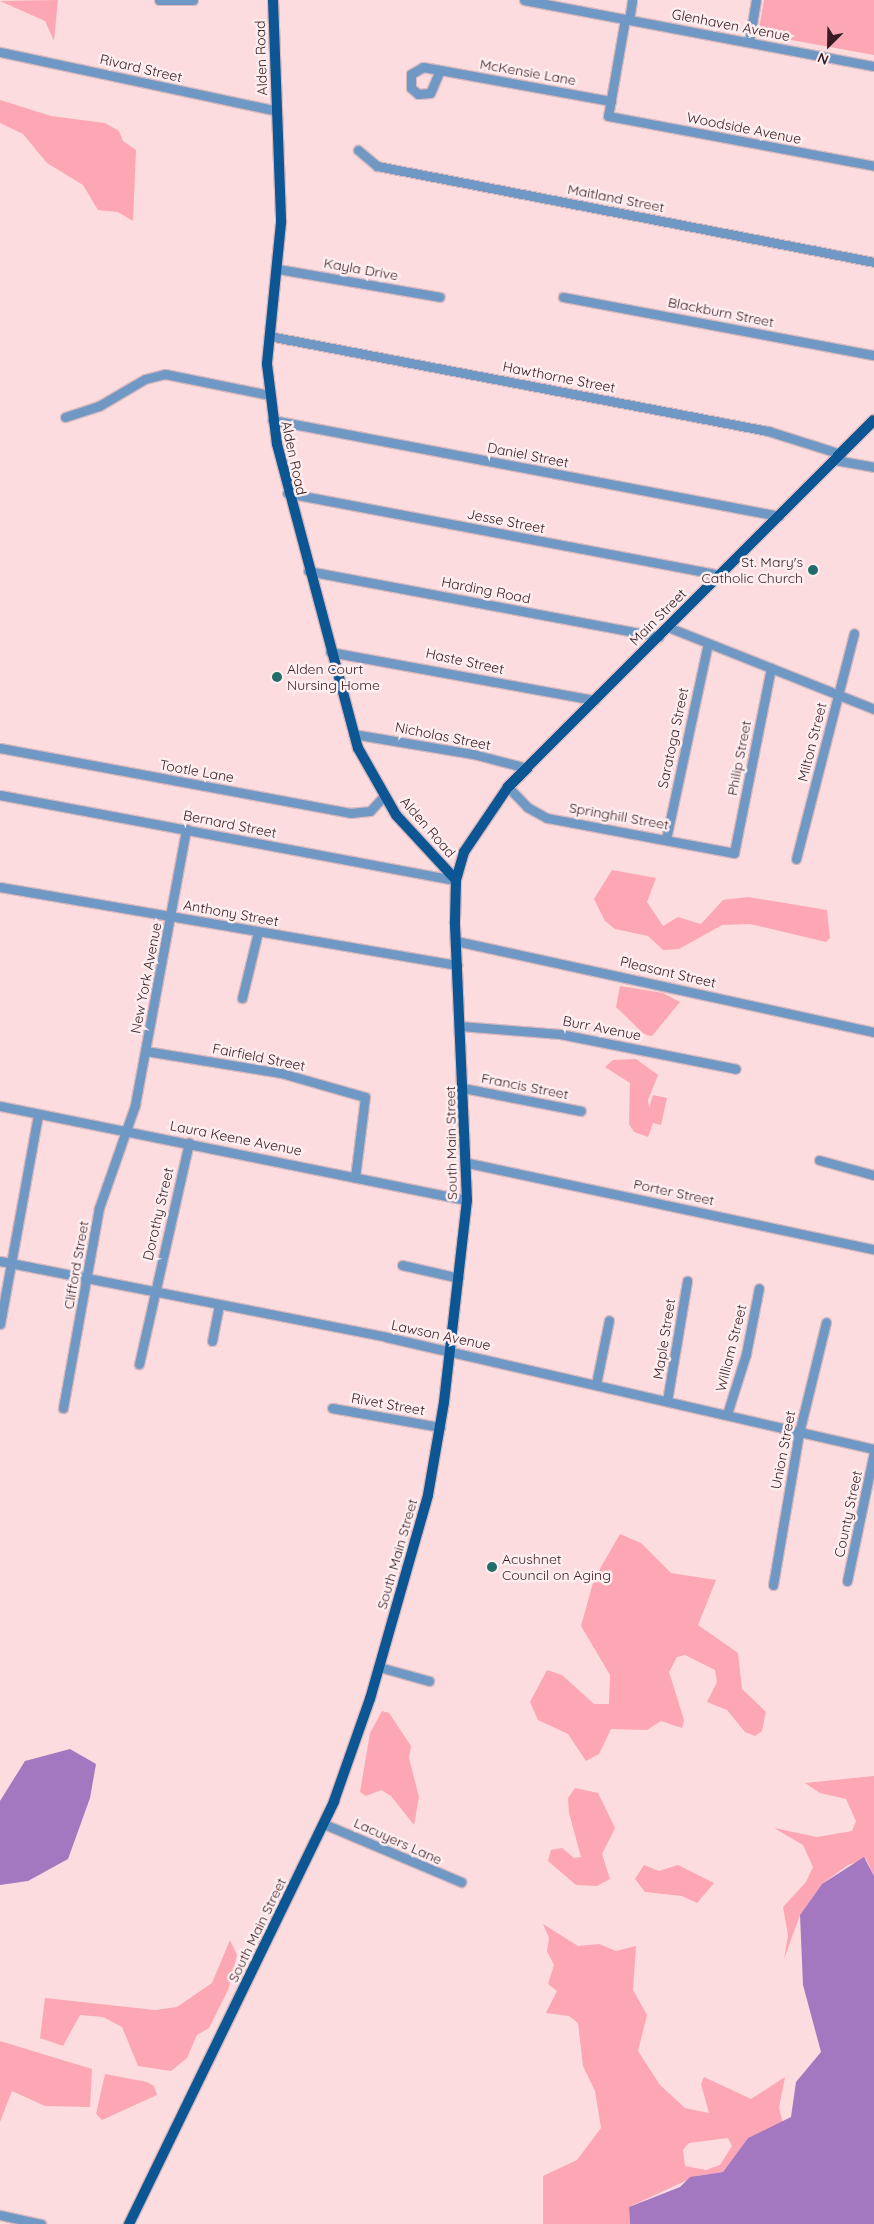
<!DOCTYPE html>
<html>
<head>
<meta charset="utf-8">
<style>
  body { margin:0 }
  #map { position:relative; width:874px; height:2224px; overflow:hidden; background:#fcdcdf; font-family:Quicksand,sans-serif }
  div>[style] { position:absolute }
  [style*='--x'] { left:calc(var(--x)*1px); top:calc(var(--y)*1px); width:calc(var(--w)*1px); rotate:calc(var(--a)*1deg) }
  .green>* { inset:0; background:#fca7b3 }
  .water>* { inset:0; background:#a378c1 }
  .roads { filter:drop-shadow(1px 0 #d9b9bd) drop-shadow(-1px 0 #d9b9bd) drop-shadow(0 1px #d9b9bd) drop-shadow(0 -1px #d9b9bd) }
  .minor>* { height:9px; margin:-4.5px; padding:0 4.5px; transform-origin:4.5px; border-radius:4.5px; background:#6f99c4 }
  .major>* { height:10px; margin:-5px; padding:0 5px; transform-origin:5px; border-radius:5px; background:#0c5693 }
  .dots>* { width:14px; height:14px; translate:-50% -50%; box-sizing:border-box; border:2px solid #feeeef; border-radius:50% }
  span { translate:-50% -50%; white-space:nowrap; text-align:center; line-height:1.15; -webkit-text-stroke:5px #feeeef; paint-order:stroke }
  .street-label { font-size:14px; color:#371b20 }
  .poi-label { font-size:14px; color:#371b20 }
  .right { translate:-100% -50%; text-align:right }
  .left { translate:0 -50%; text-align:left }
  .north { position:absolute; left:804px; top:20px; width:50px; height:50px; -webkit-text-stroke:4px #feeeef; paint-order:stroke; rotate:203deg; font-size:14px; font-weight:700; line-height:20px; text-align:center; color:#371b20 }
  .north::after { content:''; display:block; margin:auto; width:18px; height:22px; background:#371b20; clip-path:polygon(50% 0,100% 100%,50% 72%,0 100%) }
</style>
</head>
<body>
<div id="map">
  <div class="green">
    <i style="clip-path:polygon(58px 0,54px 41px,45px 21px,0 1px)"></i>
    <i style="clip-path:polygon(764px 0,874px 0,874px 55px,758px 34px)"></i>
    <i style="clip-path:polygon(0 100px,51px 116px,105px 123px,119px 131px,123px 141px,136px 150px,133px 221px,118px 212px,98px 210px,83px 185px,47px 163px,23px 134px,0 123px)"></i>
    <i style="clip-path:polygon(612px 870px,656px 878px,647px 902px,663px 926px,678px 917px,701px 924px,723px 900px,748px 897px,827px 910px,830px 938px,826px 942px,750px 924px,722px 925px,679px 949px,663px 950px,648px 936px,615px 929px,605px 921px,594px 899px)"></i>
    <i style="clip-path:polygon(620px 986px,663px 993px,680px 1002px,652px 1036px,645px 1035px,616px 1007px)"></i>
    <i style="clip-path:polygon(636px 1059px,658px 1075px,648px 1100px,649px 1108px,653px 1095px,667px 1098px,661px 1125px,653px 1123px,648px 1137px,634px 1132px,629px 1124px,630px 1083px,605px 1067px,613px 1060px)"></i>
    <i style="clip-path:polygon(620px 1534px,641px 1543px,671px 1573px,716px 1580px,698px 1625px,738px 1653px,742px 1689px,766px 1712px,762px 1731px,755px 1736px,745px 1732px,727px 1710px,707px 1702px,717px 1682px,715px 1670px,685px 1655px,677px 1657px,669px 1672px,684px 1720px,682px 1728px,661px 1721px,647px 1730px,611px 1729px,599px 1754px,586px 1761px,568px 1734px,538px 1720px,530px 1702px,547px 1670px,562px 1675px,594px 1704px,609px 1704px,610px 1675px,581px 1626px,594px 1579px)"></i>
    <i style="clip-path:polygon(382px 1711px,389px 1713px,411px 1746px,409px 1758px,419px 1797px,414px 1825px,391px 1796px,381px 1790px,366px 1796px,360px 1792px,370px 1733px)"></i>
    <i style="clip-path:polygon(874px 1776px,874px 1876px,866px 1859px,848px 1865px,822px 1884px,800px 1915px,784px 1959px,788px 1935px,783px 1907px,806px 1882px,813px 1867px,803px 1845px,774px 1828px,817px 1837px,852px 1831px,856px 1821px,846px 1799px,820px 1793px,805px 1783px)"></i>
    <i style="clip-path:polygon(575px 1788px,598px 1793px,615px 1828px,602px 1854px,610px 1879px,597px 1886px,576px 1885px,548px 1861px,551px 1850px,562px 1848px,574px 1858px,581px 1857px,569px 1813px,568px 1798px)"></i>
    <i style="clip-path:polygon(644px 1865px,659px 1871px,678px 1865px,714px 1883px,697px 1903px,682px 1896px,645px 1892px,635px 1879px)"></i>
    <i style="clip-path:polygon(evenodd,543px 1924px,578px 1946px,599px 1944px,616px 1951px,636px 1946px,633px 1990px,647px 2015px,638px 2051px,660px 2085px,685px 2108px,709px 2113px,701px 2084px,704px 2077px,751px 2099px,785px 2077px,779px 2108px,783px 2123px,748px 2138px,723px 2172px,696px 2176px,629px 2207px,630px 2224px,543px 2224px,543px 2176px,577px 2160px,601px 2128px,595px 2091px,583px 2066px,578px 2023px,569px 2016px,546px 2013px,557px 1991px,548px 1984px,554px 1965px,547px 1951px,549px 1938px,543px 1924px,728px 2138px,732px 2146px,720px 2165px,706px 2170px,685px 2166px,683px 2150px,689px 2143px,728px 2138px)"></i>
    <i style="clip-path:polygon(230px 1940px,237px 1955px,228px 1990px,209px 2028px,197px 2035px,187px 2058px,171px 2071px,138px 2066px,122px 2027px,103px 2017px,80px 2015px,63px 2046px,40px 2038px,45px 1998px,155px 2010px,177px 2007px,212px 1983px)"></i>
    <i style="clip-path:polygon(0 2041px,92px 2069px,90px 2107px,45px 2106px,12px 2091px,0 2122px)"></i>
    <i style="clip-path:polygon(105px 2074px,147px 2082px,154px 2086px,157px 2095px,102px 2120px,96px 2114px)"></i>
  </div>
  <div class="water">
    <i style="clip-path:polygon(70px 1749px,96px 1764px,90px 1798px,68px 1859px,28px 1881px,0 1885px,0 1801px,25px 1761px)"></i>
    <i style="clip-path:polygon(864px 1857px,874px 1876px,874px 2224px,630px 2224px,629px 2207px,680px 2187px,690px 2177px,723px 2172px,748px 2138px,791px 2117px,796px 2082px,821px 2052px,803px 1985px,800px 1915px,822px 1884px)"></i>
  </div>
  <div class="roads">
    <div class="minor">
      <i style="--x:159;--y:0;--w:34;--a:0"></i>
      <i style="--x:524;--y:0;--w:356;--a:10.7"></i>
      <i style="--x:625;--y:19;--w:98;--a:99.9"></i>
      <i style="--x:608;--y:116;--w:271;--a:10.6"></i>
      <i style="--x:629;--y:20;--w:20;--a:-81"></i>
      <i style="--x:749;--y:42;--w:43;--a:-80.5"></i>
      <i style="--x:0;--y:52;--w:283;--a:12"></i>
      <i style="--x:440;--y:70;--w:25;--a:113"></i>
      <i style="--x:430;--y:93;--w:12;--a:175"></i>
      <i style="--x:418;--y:94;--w:9;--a:-139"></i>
      <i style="--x:411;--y:88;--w:14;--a:-90"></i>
      <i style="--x:411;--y:74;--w:14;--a:-30"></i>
      <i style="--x:423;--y:67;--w:17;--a:10"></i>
      <i style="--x:440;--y:70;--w:174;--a:10.3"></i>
      <i style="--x:358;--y:150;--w:25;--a:40"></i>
      <i style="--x:377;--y:166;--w:506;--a:10.93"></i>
      <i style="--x:278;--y:269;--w:164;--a:9.8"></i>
      <i style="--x:563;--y:297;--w:316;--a:10.6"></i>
      <i style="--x:269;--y:336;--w:508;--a:10.78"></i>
      <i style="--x:768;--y:431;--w:77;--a:17.5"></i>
      <i style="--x:65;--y:417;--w:36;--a:-18"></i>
      <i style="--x:99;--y:406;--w:53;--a:-30.4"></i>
      <i style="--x:145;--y:379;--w:21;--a:-14"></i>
      <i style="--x:165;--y:374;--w:106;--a:11.4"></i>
      <i style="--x:272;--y:420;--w:516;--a:10.72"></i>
      <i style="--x:835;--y:460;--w:40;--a:10"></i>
      <i style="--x:287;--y:493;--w:441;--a:10.7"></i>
      <i style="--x:308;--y:571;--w:357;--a:10.6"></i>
      <i style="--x:668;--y:627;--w:222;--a:21.7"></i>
      <i style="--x:330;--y:652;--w:269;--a:10.3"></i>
      <i style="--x:353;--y:734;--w:122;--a:9.5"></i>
      <i style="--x:473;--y:754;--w:56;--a:14.5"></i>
      <i style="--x:0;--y:748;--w:356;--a:10.5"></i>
      <i style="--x:350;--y:813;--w:20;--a:-6"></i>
      <i style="--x:370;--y:811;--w:21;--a:-47"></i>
      <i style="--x:508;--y:787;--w:28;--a:46"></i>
      <i style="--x:527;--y:807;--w:23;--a:29"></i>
      <i style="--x:547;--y:818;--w:190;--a:10.6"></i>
      <i style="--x:734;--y:853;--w:189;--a:-78.7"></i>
      <i style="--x:0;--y:795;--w:464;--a:10.6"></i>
      <i style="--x:666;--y:839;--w:200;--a:-77.9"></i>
      <i style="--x:796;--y:859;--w:233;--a:-75.6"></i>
      <i style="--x:0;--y:887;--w:464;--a:9.7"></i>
      <i style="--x:456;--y:941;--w:428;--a:12.3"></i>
      <i style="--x:242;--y:998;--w:68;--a:-76.4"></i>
      <i style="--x:460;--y:1026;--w:100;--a:4.6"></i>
      <i style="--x:560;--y:1034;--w:179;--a:11.2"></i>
      <i style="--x:146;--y:1051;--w:137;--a:9.3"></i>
      <i style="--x:281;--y:1073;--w:87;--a:15.9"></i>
      <i style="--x:365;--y:1097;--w:81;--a:97.1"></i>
      <i style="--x:463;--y:1088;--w:120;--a:11"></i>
      <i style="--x:0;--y:1106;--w:476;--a:11.4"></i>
      <i style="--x:819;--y:1160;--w:57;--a:15.3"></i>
      <i style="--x:468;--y:1163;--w:415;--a:12"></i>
      <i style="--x:0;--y:1261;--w:393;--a:11.1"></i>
      <i style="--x:386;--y:1337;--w:501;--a:12.93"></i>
      <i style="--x:402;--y:1265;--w:58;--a:12.8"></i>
      <i style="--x:0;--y:1324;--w:212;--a:-79.7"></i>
      <i style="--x:212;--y:1341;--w:37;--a:-79"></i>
      <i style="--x:139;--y:1364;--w:227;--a:-77.3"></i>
      <i style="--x:596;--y:1384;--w:65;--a:-78.5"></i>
      <i style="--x:667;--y:1401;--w:122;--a:-80.5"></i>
      <i style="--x:63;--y:1408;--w:203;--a:-79.8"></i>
      <i style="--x:99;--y:1208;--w:109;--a:-70.7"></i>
      <i style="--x:135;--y:1105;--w:281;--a:-79.5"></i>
      <i style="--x:332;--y:1408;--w:110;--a:10"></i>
      <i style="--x:727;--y:1414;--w:63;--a:-72.4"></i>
      <i style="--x:746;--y:1354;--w:67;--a:-78.9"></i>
      <i style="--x:847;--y:1581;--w:132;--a:-78.2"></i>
      <i style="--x:773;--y:1585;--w:154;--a:-80.3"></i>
      <i style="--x:799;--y:1433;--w:114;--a:-76.3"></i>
      <i style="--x:379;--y:1667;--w:52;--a:15.6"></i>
      <i style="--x:324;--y:1824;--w:149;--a:22.9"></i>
      <i style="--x:0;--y:2215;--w:42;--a:12.4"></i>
    </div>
    <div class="major">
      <i style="--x:273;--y:0;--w:223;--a:87.9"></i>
      <i style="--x:281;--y:223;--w:142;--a:95.7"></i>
      <i style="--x:267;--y:364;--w:81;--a:82.9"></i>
      <i style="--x:277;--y:444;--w:315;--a:75.1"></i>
      <i style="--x:358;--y:748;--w:77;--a:60.4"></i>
      <i style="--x:396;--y:815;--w:88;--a:47.3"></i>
      <i style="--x:129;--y:2224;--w:470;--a:-64.1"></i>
      <i style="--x:334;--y:1801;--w:108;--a:-70.6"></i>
      <i style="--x:370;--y:1699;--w:212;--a:-74.1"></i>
      <i style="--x:428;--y:1495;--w:94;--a:-80.2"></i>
      <i style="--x:444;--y:1402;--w:203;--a:-83.5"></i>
      <i style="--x:467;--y:1200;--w:279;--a:-92.5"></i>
      <i style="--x:455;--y:921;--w:41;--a:-88.6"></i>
      <i style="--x:456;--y:880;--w:29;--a:-74"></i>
      <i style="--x:464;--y:852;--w:78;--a:-55.9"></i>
      <i style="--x:508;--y:787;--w:518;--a:-45.08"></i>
    </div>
  </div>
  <div class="dots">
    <i style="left:813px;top:570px;background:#226d69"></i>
    <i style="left:277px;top:677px;background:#226d69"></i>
    <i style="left:492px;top:1567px;background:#226d69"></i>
  </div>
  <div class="street-label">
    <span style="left:731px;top:25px;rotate:11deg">Glenhaven Avenue</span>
    <span style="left:261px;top:58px;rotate:-92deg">Alden Road</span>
    <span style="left:141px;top:68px;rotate:13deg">Rivard Street</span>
    <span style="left:528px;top:72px;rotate:10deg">McKensie Lane</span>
    <span style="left:744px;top:128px;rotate:11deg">Woodside Avenue</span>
    <span style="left:616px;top:198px;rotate:11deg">Maitland Street</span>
    <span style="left:361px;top:269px;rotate:10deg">Kayla Drive</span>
    <span style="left:721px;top:312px;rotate:11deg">Blackburn Street</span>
    <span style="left:559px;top:377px;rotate:11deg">Hawthorne Street</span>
    <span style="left:528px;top:455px;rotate:11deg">Daniel Street</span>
    <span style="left:294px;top:458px;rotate:78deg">Alden Road</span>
    <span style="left:506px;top:521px;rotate:11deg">Jesse Street</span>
    <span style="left:486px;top:590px;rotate:11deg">Harding Road</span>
    <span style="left:658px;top:617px;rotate:-45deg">Main Street</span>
    <span style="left:465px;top:661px;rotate:12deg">Haste Street</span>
    <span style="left:443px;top:736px;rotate:11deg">Nicholas Street</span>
    <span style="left:673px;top:738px;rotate:-78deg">Saratoga Street</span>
    <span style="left:812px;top:742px;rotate:-76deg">Milton Street</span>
    <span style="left:739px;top:758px;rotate:-79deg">Philip Street</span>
    <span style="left:197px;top:771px;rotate:10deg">Tootle Lane</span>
    <span style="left:619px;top:816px;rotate:10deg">Springhill Street</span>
    <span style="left:230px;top:824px;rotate:11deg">Bernard Street</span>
    <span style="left:428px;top:827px;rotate:49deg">Alden Road</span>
    <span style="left:231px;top:913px;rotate:10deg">Anthony Street</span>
    <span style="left:668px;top:972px;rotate:13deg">Pleasant Street</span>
    <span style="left:146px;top:978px;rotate:-79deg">New York Avenue</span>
    <span style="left:602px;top:1028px;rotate:11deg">Burr Avenue</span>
    <span style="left:259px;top:1057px;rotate:11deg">Fairfield Street</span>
    <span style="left:525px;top:1086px;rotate:11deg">Francis Street</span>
    <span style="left:236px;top:1138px;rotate:11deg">Laura Keene Avenue</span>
    <span style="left:451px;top:1143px;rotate:-91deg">South Main Street</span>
    <span style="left:674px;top:1192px;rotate:12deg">Porter Street</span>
    <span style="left:158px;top:1214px;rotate:-77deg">Dorothy Street</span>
    <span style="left:76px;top:1265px;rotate:-80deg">Clifford Street</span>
    <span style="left:441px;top:1335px;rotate:12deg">Lawson Avenue</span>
    <span style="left:664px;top:1339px;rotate:-81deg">Maple Street</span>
    <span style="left:731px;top:1348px;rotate:-76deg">William Street</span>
    <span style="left:388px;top:1404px;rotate:10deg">Rivet Street</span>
    <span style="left:783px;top:1450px;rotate:-79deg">Union Street</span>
    <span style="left:848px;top:1514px;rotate:-78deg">County Street</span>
    <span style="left:397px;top:1554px;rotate:-74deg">South Main Street</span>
    <span style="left:398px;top:1841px;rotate:24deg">Lacuyers Lane</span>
    <span style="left:257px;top:1930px;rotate:-64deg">South Main Street</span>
  </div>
  <div class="poi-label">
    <span class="right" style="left:803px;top:570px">St. Mary's<br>Catholic Church</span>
    <span class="left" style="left:287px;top:677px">Alden Court<br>Nursing Home</span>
    <span class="left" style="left:502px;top:1567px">Acushnet<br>Council on Aging</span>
  </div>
  <div class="north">N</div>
</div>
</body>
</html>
